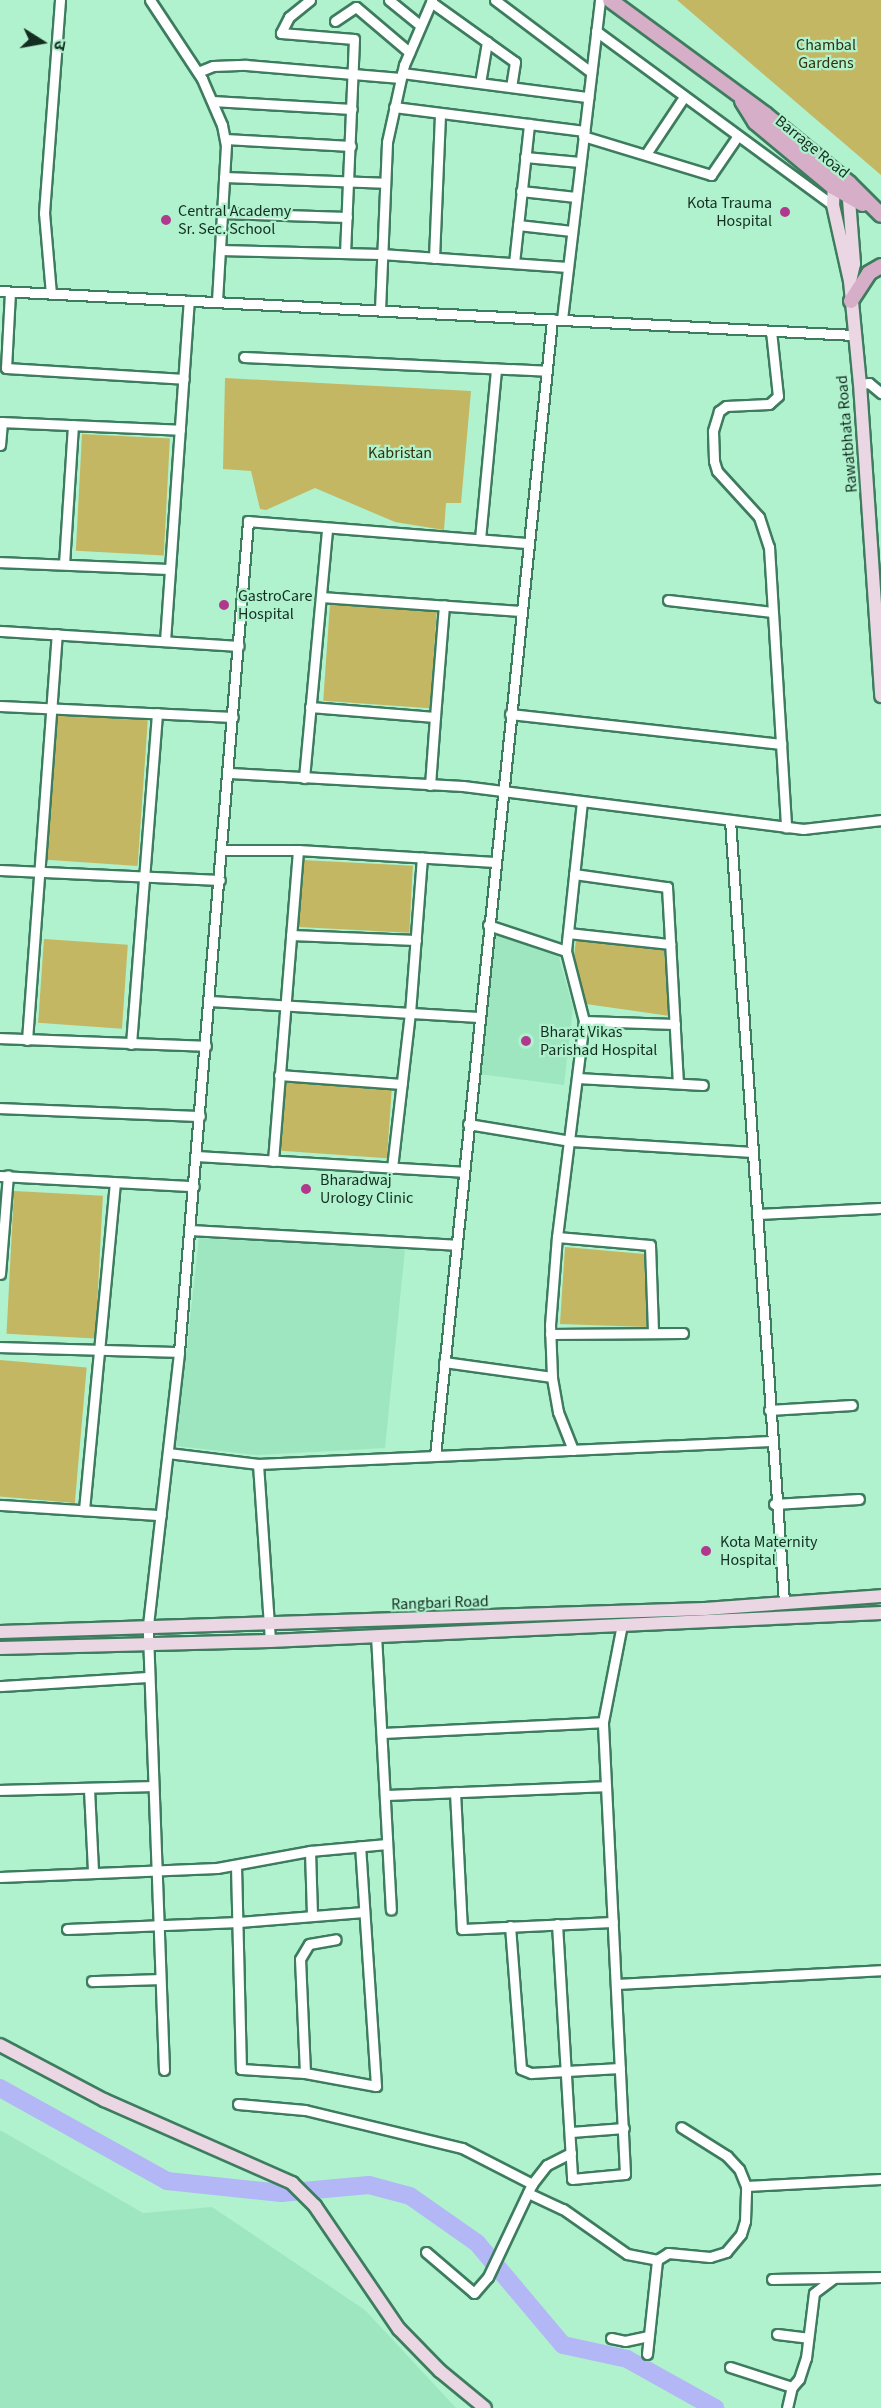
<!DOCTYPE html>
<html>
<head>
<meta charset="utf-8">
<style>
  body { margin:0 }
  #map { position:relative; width:881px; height:2408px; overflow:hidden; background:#b0f1ce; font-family:"Source Sans 3","Noto Sans Devanagari",sans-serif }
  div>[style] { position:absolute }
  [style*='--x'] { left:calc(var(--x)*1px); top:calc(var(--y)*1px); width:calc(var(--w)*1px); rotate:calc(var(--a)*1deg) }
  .built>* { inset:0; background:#9de6c0 }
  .green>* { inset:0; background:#c3b763; transform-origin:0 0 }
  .river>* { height:18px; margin:-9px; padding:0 9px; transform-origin:9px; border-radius:9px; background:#b3b7f5 }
  .roads { filter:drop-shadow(2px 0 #3d7c5e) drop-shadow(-2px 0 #3d7c5e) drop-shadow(0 2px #3d7c5e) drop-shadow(0 -2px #3d7c5e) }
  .street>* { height:9px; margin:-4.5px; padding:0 4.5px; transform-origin:4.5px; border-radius:4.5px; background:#fff }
  .secondary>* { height:12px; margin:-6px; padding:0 6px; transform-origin:6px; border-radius:6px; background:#ebd6e4 }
  .primary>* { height:14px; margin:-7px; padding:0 7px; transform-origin:7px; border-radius:7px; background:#d7aec8 }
  .dots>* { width:16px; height:16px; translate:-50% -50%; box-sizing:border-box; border:3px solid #b0f1ce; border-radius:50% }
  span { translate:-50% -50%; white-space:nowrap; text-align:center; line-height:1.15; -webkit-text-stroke:4.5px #b0f1ce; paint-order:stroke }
  .park-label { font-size:16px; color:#353009 }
  .street-label { font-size:16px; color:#132e21 }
  .poi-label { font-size:16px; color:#132e21 }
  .right { translate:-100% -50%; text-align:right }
  .left { translate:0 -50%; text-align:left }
  .north { position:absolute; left:12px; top:12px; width:60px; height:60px; -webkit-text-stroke:4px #b0f1ce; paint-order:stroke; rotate:101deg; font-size:16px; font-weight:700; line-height:24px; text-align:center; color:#132e21 }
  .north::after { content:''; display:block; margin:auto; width:21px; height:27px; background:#132e21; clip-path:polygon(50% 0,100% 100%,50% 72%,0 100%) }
</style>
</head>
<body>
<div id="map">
  <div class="built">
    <i style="clip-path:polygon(493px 933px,559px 957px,573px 1008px,564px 1085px,479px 1074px)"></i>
    <i style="clip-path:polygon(199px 1238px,405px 1249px,385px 1448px,257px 1455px,176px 1446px)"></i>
    <i style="clip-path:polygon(0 2130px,143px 2213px,212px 2207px,365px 2310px,456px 2408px,0 2408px)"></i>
  </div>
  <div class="green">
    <i style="clip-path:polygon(677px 0,881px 0,881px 175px)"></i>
    <i style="clip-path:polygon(225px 378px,471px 391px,461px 503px,446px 503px,444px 530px,395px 522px,315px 488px,266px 510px,260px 509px,251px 471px,223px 469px)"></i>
    <i style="left:82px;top:434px;width:88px;height:117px;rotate:3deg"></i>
    <i style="left:330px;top:604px;width:107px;height:97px;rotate:4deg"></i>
    <i style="left:57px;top:714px;width:91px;height:146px;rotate:4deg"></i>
    <i style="left:302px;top:860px;width:111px;height:67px;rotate:3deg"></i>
    <i style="left:44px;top:939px;width:84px;height:84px;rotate:4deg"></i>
    <i style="clip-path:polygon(576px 939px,664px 950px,670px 1016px,586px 1004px,574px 957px)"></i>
    <i style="left:286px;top:1082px;width:106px;height:69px;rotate:4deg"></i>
    <i style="left:14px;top:1191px;width:89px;height:143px;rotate:3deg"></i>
    <i style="clip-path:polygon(565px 1247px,644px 1254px,647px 1327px,560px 1324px)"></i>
    <i style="left:0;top:1360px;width:87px;height:136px;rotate:5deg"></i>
  </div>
  <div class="river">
    <i style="--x:0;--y:2088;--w:191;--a:29.1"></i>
    <i style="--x:167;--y:2181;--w:115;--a:6"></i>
    <i style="--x:281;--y:2193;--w:88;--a:-5.2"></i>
    <i style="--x:369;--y:2185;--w:42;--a:15"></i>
    <i style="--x:410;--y:2196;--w:82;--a:35"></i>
    <i style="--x:477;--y:2243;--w:133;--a:49.9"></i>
    <i style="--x:563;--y:2345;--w:66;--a:12.3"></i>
    <i style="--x:627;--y:2359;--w:101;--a:29.1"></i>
  </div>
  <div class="roads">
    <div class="street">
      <i style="--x:150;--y:0;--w:95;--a:56.6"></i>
      <i style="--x:202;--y:79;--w:50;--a:66.5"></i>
      <i style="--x:222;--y:125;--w:20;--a:79"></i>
      <i style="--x:226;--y:145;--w:157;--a:93.3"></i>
      <i style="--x:310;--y:0;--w:27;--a:141"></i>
      <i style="--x:289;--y:17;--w:18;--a:117"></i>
      <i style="--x:281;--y:33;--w:73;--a:4.7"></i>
      <i style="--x:354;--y:39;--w:214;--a:92.4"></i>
      <i style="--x:389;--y:0;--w:40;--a:39"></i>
      <i style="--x:495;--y:0;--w:120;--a:36.9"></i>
      <i style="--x:431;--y:2;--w:103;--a:35.5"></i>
      <i style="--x:515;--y:62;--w:25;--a:99"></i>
      <i style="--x:335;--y:21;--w:25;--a:-34"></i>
      <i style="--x:356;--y:7;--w:70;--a:40.3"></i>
      <i style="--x:596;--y:31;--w:294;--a:36.3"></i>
      <i style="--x:198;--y:72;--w:16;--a:-22"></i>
      <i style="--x:213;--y:66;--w:33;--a:-2"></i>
      <i style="--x:246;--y:65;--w:155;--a:4.8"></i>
      <i style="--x:402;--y:73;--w:188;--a:7.4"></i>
      <i style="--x:480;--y:83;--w:42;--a:-80.3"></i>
      <i style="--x:212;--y:101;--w:140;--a:3.3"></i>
      <i style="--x:394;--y:107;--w:192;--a:7.2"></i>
      <i style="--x:583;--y:136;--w:134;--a:16.9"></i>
      <i style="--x:711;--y:175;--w:46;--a:-55.6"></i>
      <i style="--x:225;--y:139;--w:126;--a:3.2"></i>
      <i style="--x:646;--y:154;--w:69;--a:-56.3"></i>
      <i style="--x:525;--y:157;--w:55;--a:5.2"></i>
      <i style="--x:224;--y:177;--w:160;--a:2.1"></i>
      <i style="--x:521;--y:191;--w:55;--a:6.2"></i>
      <i style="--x:222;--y:213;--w:125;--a:1.8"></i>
      <i style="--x:518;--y:225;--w:54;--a:6.3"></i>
      <i style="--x:220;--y:250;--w:161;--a:1.4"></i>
      <i style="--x:381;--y:254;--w:187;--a:4"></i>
      <i style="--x:434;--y:258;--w:145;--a:-87.6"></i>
      <i style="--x:514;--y:263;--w:140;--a:-83.8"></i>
      <i style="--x:0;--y:291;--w:856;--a:2.95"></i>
      <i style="--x:10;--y:292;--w:76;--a:93"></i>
      <i style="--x:6;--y:368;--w:178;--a:3.5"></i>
      <i style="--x:51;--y:294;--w:81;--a:-94.9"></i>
      <i style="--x:44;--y:213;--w:214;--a:-85.7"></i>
      <i style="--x:380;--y:310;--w:168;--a:-87.6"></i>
      <i style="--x:387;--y:142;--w:79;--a:-77.6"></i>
      <i style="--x:404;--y:65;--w:71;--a:-66.7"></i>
      <i style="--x:562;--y:319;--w:321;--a:-83.2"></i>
      <i style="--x:771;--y:331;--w:65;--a:83.9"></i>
      <i style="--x:778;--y:396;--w:12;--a:138"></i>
      <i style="--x:769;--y:404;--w:43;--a:177.3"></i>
      <i style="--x:726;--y:406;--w:9;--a:144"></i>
      <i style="--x:719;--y:411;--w:21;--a:107"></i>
      <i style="--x:713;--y:431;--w:30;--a:88"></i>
      <i style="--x:714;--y:461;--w:10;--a:73"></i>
      <i style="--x:717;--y:471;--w:62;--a:47.6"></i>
      <i style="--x:759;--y:517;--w:32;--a:72"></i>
      <i style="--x:769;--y:547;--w:281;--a:86.5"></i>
      <i style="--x:244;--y:357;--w:303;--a:2.6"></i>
      <i style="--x:860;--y:384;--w:9;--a:-6"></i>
      <i style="--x:869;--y:383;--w:16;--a:40"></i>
      <i style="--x:0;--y:422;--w:180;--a:2.5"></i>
      <i style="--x:0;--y:445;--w:23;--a:-85"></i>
      <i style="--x:480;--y:539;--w:171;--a:-84.6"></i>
      <i style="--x:0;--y:562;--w:170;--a:2.4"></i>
      <i style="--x:64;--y:564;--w:139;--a:-86.3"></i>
      <i style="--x:321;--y:597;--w:200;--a:4"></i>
      <i style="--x:668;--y:600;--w:105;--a:6.6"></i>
      <i style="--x:0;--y:631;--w:239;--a:3.6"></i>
      <i style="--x:165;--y:641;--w:341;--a:-86"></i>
      <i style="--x:0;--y:706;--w:233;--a:2.7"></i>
      <i style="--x:310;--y:707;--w:125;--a:4.6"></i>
      <i style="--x:435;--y:717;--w:112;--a:-85.4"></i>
      <i style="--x:510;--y:714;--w:273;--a:6.3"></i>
      <i style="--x:230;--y:773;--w:233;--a:3.2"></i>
      <i style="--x:463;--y:786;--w:343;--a:7.2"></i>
      <i style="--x:803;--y:829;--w:79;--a:-6.6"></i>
      <i style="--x:304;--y:778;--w:251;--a:-84.7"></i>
      <i style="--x:430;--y:785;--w:68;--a:-85.8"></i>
      <i style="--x:730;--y:820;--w:785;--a:86.05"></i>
      <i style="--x:223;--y:850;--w:75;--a:0"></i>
      <i style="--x:298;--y:850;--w:197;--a:3.5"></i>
      <i style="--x:0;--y:870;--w:220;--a:2.6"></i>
      <i style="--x:574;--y:874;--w:94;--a:8"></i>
      <i style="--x:667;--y:887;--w:196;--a:86.8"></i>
      <i style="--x:488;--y:925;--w:82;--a:18.4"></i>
      <i style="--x:568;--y:933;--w:103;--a:6.2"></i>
      <i style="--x:291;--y:935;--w:125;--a:2.3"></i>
      <i style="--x:210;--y:1001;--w:269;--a:3.4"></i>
      <i style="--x:584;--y:1021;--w:91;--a:1.9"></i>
      <i style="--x:0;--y:1038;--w:206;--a:2.2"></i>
      <i style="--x:27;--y:1040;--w:407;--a:-85.8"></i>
      <i style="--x:131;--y:1044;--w:332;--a:-85.5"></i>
      <i style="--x:279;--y:1075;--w:123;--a:4.2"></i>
      <i style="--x:577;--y:1078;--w:126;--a:3.2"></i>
      <i style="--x:0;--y:1108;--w:200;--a:2.3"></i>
      <i style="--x:468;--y:1124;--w:104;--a:9.4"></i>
      <i style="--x:571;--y:1141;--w:182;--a:3.5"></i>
      <i style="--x:196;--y:1156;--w:267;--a:3.4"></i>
      <i style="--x:273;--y:1161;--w:312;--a:-85.4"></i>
      <i style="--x:392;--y:1168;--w:156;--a:-83.4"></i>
      <i style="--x:410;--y:1013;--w:156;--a:-85.6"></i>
      <i style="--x:0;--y:1176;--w:194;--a:3"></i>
      <i style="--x:757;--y:1214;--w:124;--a:-2.8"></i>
      <i style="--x:190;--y:1230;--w:266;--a:3.2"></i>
      <i style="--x:557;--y:1237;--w:93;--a:4.9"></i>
      <i style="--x:650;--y:1245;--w:88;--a:88"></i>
      <i style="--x:0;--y:1274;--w:99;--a:-85.4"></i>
      <i style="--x:550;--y:1334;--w:133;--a:-0.4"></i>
      <i style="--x:0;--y:1347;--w:179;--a:1.6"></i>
      <i style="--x:444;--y:1362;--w:109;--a:7.9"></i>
      <i style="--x:769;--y:1410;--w:83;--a:-3.4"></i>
      <i style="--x:573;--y:1450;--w:41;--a:-111.5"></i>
      <i style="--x:558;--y:1412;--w:36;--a:-100"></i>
      <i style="--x:552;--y:1377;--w:52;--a:-92.2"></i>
      <i style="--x:550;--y:1325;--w:88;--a:-85.5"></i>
      <i style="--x:557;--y:1237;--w:218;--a:-82.9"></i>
      <i style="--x:584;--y:1021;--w:72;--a:-104.4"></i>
      <i style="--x:566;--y:951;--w:150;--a:-83.9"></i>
      <i style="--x:168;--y:1453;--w:91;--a:7"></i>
      <i style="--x:258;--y:1464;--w:513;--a:-2.57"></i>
      <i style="--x:435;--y:1456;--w:1143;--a:-84.12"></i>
      <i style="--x:258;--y:1464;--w:177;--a:86.1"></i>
      <i style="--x:774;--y:1504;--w:85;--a:-3.4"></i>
      <i style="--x:0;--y:1505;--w:161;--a:3.6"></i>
      <i style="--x:84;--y:1510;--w:328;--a:-84.6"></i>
      <i style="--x:376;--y:1635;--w:275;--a:86.9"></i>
      <i style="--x:0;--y:1686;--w:147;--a:-3.5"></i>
      <i style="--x:382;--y:1733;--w:221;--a:-2.8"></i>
      <i style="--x:89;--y:1789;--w:82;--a:87.2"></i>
      <i style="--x:0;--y:1790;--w:151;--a:-1.5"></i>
      <i style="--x:455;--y:1792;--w:137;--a:87.1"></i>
      <i style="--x:462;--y:1929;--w:151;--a:-2.7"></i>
      <i style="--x:385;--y:1795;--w:220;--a:-2.3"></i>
      <i style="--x:310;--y:1851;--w:64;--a:88.2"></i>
      <i style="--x:236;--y:1866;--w:203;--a:88.6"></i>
      <i style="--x:241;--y:2069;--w:64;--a:3.6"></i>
      <i style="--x:305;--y:2073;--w:72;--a:10.4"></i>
      <i style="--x:376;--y:2086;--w:240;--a:-93.8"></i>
      <i style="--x:0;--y:1877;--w:217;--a:-2.4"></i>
      <i style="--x:217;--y:1868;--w:95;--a:-10.4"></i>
      <i style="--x:310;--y:1851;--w:77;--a:-5.2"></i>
      <i style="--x:557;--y:1924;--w:255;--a:86.6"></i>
      <i style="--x:572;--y:2179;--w:53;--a:-5.4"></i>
      <i style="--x:625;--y:2174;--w:453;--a:-92.8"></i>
      <i style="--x:603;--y:1722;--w:100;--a:-79"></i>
      <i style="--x:510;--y:1926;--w:143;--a:85.6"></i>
      <i style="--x:521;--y:2069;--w:11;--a:22"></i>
      <i style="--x:531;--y:2073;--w:89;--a:-3.2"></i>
      <i style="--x:67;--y:1929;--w:172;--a:-2.3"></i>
      <i style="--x:239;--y:1922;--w:125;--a:-4.6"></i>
      <i style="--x:92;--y:1981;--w:66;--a:-1.7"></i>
      <i style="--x:616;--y:1984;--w:265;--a:-3"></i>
      <i style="--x:164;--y:2070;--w:445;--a:-92.1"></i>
      <i style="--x:148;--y:1625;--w:275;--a:-83.5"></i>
      <i style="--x:179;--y:1352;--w:834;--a:-85.25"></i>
      <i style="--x:248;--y:521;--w:281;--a:4.5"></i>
      <i style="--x:305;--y:2073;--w:114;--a:-92.5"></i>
      <i style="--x:300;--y:1959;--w:17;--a:-59"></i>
      <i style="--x:309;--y:1944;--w:27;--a:-10"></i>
      <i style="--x:238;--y:2104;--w:67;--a:5.1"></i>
      <i style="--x:305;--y:2110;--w:162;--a:13.6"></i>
      <i style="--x:462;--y:2148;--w:79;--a:27.2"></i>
      <i style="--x:571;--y:2132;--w:53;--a:-4.3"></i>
      <i style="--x:746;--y:2186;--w:135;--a:-3"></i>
      <i style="--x:528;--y:2193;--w:38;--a:25"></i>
      <i style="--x:563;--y:2209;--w:78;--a:35.1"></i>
      <i style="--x:627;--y:2254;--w:31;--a:11"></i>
      <i style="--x:426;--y:2252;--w:63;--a:40.5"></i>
      <i style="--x:474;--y:2293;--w:21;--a:-49"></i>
      <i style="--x:488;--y:2277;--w:103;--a:-64.7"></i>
      <i style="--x:532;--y:2184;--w:24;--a:-52"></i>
      <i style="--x:547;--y:2165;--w:27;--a:-27"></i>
      <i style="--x:772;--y:2279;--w:109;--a:-1.1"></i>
      <i style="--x:777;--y:2334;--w:31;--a:7"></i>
      <i style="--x:611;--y:2338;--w:14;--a:12"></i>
      <i style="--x:625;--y:2341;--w:24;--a:-12"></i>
      <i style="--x:647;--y:2354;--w:95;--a:-83.9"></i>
      <i style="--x:657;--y:2260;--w:13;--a:-32"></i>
      <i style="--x:668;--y:2253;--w:42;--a:5.4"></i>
      <i style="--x:710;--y:2257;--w:17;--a:-17"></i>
      <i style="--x:726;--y:2252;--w:23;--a:-50"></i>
      <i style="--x:741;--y:2234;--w:14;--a:-73"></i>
      <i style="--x:745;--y:2221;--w:35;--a:-88"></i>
      <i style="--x:746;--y:2186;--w:18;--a:-112"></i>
      <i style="--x:739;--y:2169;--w:18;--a:-133"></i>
      <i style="--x:727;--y:2156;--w:54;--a:-147.8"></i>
      <i style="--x:730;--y:2367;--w:65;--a:17.9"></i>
      <i style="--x:792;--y:2387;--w:11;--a:-49"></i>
      <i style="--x:799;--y:2379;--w:22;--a:-72"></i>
      <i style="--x:806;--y:2358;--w:65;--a:-83"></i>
      <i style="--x:814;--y:2293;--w:25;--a:-37"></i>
      <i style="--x:787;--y:2408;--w:22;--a:-77"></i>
    </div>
    <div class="secondary">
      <i style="--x:834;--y:179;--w:26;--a:92"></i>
      <i style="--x:833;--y:205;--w:78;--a:77.4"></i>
      <i style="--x:850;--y:281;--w:103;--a:84.5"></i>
      <i style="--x:860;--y:384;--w:313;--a:86.1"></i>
      <i style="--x:848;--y:187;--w:77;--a:85.5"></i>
      <i style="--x:854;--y:264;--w:17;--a:103"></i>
      <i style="--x:0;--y:1632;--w:705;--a:-1.87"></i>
      <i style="--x:705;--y:1609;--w:176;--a:-4.2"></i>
      <i style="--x:0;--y:1648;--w:270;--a:-1.5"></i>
      <i style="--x:270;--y:1641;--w:612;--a:-2.62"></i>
      <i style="--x:0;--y:2045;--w:118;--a:27.9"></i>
      <i style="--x:104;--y:2100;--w:206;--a:23.8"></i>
      <i style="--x:292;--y:2183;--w:33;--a:45"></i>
      <i style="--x:315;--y:2206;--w:149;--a:55.7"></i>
      <i style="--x:399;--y:2329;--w:59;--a:45.7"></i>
      <i style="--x:440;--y:2371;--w:58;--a:39.4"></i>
    </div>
    <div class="primary">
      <i style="--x:610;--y:0;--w:192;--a:36.3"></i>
      <i style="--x:765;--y:114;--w:109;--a:39.4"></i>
      <i style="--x:849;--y:183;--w:45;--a:45"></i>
      <i style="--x:742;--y:101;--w:25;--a:58"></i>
      <i style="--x:755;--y:122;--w:102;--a:39.8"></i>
      <i style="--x:833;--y:187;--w:34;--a:30"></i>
      <i style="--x:851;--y:301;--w:33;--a:-57"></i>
      <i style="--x:869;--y:273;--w:14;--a:-30"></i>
    </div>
  </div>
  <div class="dots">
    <i style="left:785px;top:212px;background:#b0398e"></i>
    <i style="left:166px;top:220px;background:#b0398e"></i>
    <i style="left:224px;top:605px;background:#b0398e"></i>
    <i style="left:526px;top:1041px;background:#b0398e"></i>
    <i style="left:306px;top:1189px;background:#b0398e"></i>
    <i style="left:706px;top:1551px;background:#b0398e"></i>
  </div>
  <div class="park-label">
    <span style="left:826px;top:54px">Chambal<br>Gardens</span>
    <span style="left:400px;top:453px">Kabristan</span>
  </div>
  <div class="street-label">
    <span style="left:812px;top:147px;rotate:39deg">Barrage Road</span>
    <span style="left:847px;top:434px;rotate:-95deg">Rawatbhata Road</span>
    <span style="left:440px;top:1603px;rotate:-2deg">Rangbari Road</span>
  </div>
  <div class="poi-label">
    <span class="right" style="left:772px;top:212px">Kota Trauma<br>Hospital</span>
    <span class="left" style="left:178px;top:220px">Central Academy<br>Sr. Sec. School</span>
    <span class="left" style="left:238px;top:605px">GastroCare<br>Hospital</span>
    <span class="left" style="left:540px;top:1041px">Bharat Vikas<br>Parishad Hospital</span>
    <span class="left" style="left:320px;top:1189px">Bharadwaj<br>Urology Clinic</span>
    <span class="left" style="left:720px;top:1551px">Kota Maternity<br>Hospital</span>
  </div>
  <div class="north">उ</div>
</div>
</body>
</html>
